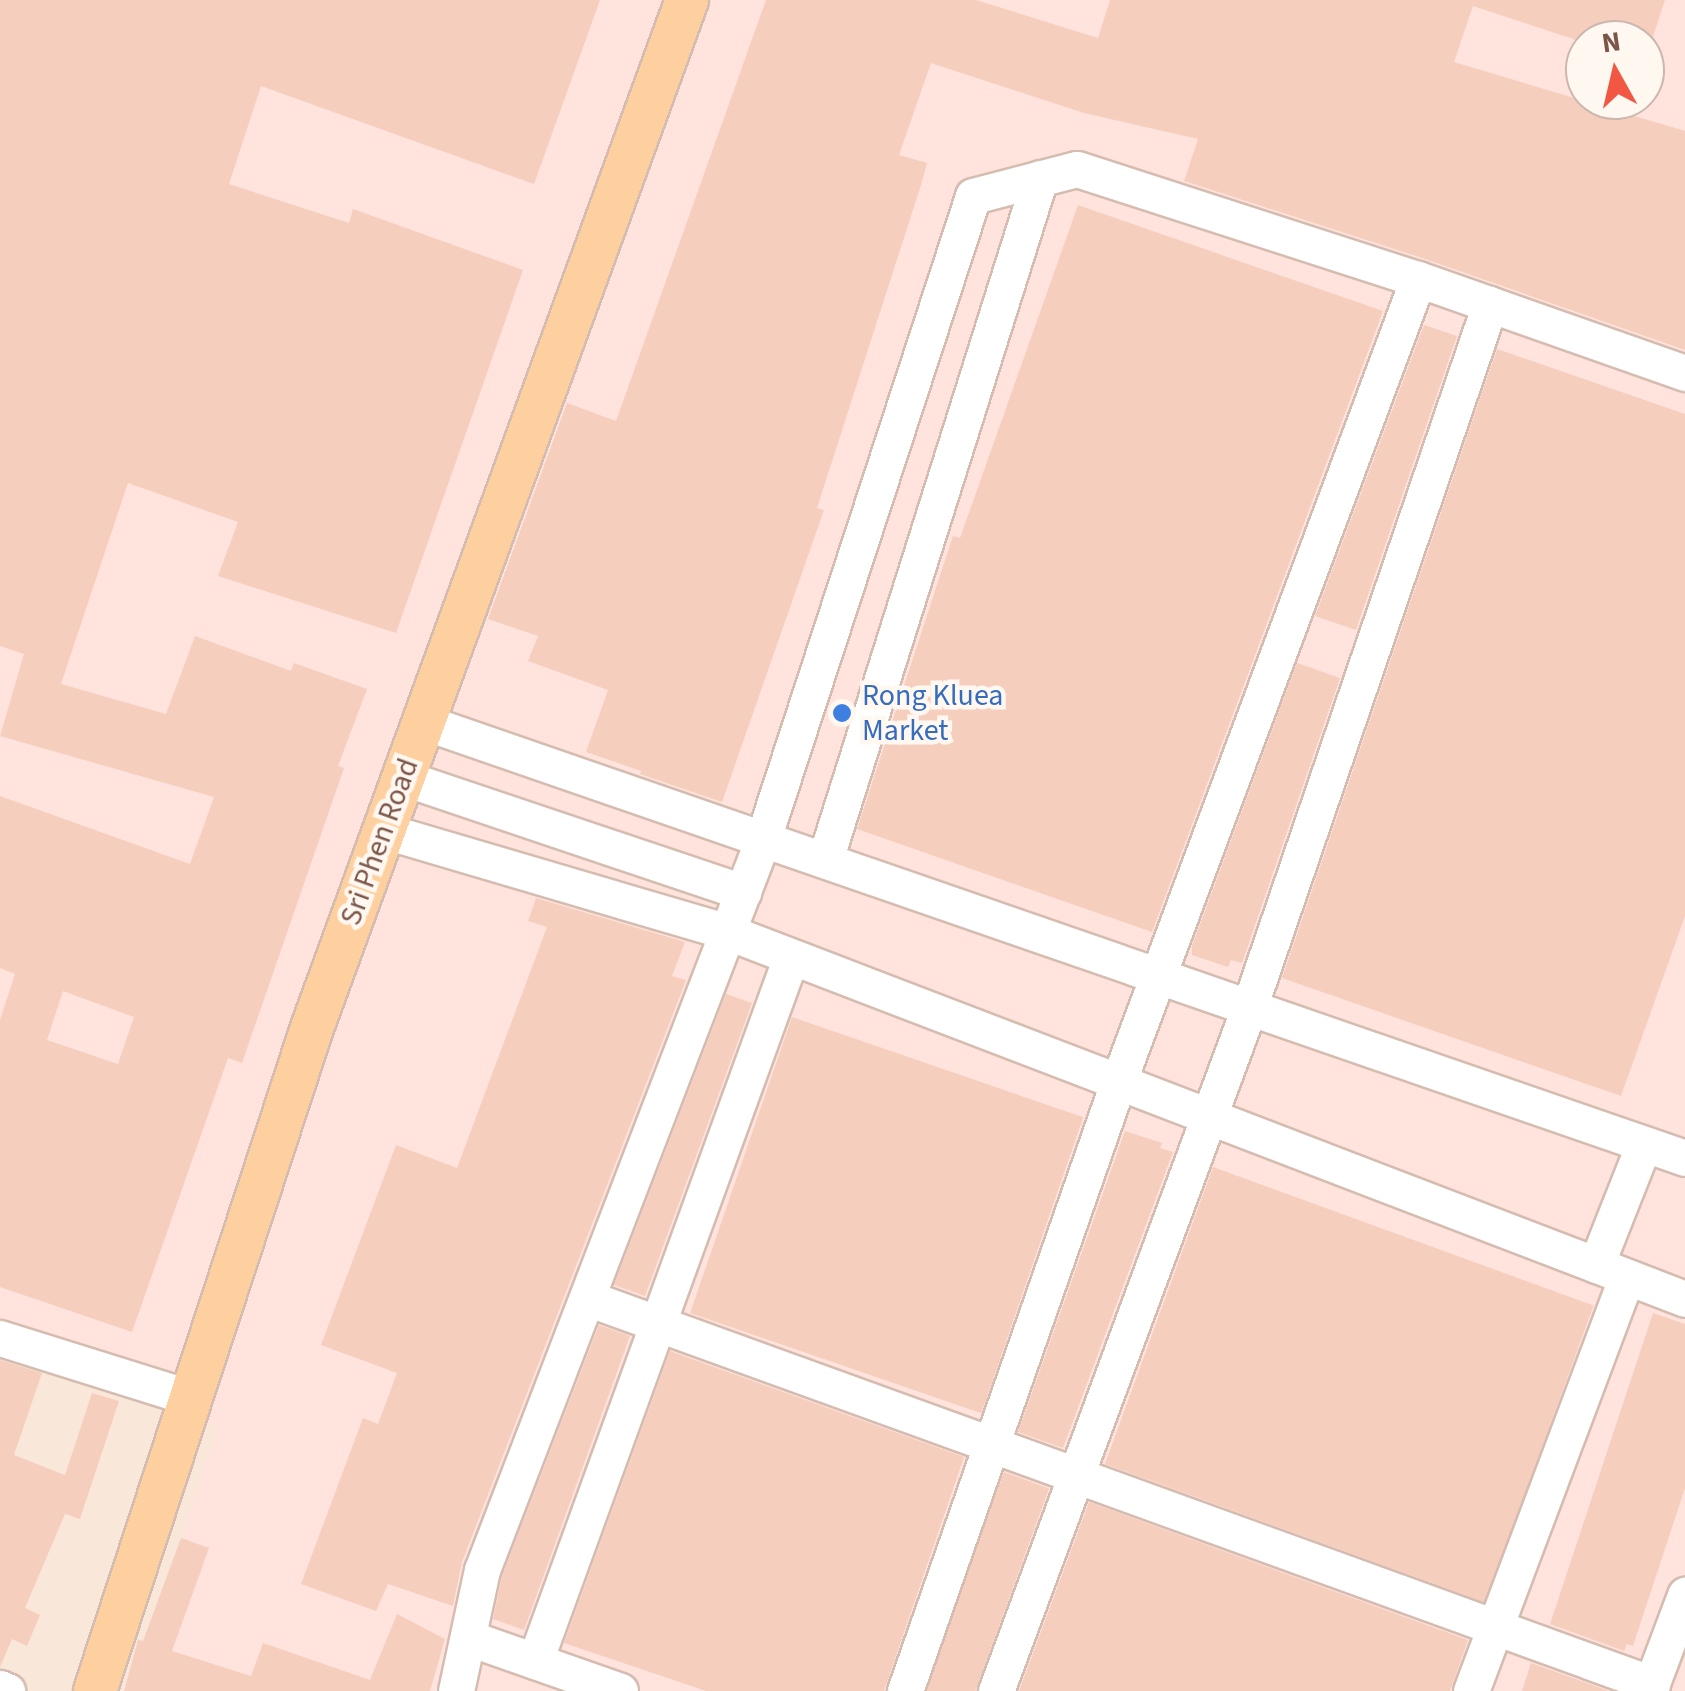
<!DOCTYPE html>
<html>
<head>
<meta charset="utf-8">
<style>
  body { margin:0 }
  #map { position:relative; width:1685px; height:1691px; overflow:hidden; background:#fef4e9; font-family:"Source Sans 3",sans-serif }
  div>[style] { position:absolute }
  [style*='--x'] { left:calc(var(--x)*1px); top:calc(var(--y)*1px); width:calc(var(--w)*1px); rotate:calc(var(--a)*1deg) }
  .residential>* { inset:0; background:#f9e7da }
  .commercial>* { inset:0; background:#ffe3dc }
  .building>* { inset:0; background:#f6cebe; transform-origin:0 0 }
  .roads { filter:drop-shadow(2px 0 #d5bcb0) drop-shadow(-2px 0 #d5bcb0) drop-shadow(0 2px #d5bcb0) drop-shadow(0 -2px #d5bcb0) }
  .minor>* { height:35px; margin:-17.5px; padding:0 17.5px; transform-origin:17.5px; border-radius:17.5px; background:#fff }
  .major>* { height:42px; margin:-21px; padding:0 21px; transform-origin:21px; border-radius:21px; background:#ffd09f }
  .dots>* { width:28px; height:28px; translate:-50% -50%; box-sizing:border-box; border:5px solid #fff8f1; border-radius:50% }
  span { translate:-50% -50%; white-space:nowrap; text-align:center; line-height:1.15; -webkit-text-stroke:9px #fff8f1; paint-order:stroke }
  .shop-label { font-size:30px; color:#366cbe }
  .left { translate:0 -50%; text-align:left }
  .street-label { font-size:30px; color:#7c5549 }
  .north { position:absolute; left:1565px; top:20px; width:100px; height:100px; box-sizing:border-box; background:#fff8f1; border:2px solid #cbb7ae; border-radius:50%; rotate:352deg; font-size:28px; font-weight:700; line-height:40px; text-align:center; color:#7c5549 }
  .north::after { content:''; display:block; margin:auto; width:35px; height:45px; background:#f25744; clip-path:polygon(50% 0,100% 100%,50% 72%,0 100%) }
</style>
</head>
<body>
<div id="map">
  <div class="residential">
    <i style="clip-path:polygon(0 1325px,219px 1427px,129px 1691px,0 1691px)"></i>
  </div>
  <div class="commercial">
    <i style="clip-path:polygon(evenodd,0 0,1685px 0,1685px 1691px,129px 1691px,219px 1427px,0 1325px,0 0,1585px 40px,1645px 40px,1645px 100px,1585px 100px,1585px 40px)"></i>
  </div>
  <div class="building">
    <i style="clip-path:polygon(evenodd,0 0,600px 0,534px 184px,261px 86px,229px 184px,349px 223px,353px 209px,523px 270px,396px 633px,218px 576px,238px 522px,128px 483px,61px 684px,166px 714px,195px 636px,291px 671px,294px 663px,367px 689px,338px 766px,344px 768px,242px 1063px,228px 1058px,132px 1332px,0 1287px,0 1020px,15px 974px,0 968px,0 796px,190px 864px,214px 797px,0 736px,24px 654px,0 646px,0 0,63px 991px,134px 1017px,118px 1064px,47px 1040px,63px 991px)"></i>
    <i style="clip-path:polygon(766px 0,976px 0,1098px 38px,1110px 0,1665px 0,1652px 40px,1576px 40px,1473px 6px,1454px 62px,1685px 131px,1685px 350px,1425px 259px,1184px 181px,1198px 139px,1084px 113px,931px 63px,899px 155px,927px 163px,921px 185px,817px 508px,824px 510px,722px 802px,640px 774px,641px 771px,586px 752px,608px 690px,528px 661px,538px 636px,488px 619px,567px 403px,616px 421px)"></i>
    <i style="clip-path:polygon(1078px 205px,1383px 311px,1152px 932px,857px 829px,953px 536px,960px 538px)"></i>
    <i style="clip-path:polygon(1424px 325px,1457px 336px,1356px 630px,1315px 616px)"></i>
    <i style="clip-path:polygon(1497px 349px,1685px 414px,1685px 916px,1621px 1096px,1282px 978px)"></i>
    <i style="clip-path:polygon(1297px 663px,1340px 678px,1242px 963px,1231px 960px,1228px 967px,1192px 955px,1192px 946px)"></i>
    <i style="clip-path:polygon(536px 898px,685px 942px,672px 976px,686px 980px,462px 1562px,453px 1606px,388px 1584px,376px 1611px,301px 1584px,363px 1418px,378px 1424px,397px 1373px,321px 1345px,396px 1145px,457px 1168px,547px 927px,528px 921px)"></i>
    <i style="clip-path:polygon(726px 994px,752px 1003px,645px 1296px,614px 1285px)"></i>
    <i style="left:792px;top:1017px;width:308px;height:313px;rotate:19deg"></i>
    <i style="clip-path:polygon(1125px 1131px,1162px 1143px,1160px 1148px,1173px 1152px,1063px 1448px,1018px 1432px)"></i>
    <i style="left:1213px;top:1167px;width:405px;height:316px;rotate:20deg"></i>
    <i style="clip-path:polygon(1653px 1313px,1685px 1324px,1685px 1488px,1633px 1646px,1627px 1644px,1624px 1651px,1550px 1624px)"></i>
    <i style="clip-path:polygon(599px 1325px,630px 1336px,524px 1630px,493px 1619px,502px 1576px)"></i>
    <i style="clip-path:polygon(670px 1351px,964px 1457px,884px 1691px,706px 1691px,564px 1643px)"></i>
    <i style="clip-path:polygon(0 1360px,42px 1373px,14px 1455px,65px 1475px,92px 1393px,119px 1401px,80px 1519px,65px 1514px,25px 1608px,40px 1615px,27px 1646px,12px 1639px,0 1667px)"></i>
    <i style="left:1004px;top:1472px;width:48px;height:232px;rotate:20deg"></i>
    <i style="clip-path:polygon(1089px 1502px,1468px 1640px,1450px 1691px,1019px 1691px)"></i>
    <i style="clip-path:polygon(181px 1538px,209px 1548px,172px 1651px,251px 1676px,263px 1643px,370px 1680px,397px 1614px,445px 1639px,430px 1691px,124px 1691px,138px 1640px,143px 1641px)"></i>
    <i style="clip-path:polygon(1531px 1663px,1609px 1691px,1522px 1691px)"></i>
  </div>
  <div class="roads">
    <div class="minor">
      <i style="--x:424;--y:722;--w:1334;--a:19.07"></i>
      <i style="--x:404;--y:778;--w:358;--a:18.6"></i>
      <i style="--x:385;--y:831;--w:358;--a:16.4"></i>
      <i style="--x:728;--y:932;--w:1025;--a:20.98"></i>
      <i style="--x:825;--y:860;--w:715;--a:-72.5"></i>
      <i style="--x:1596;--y:1265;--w:130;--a:-68.4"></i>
      <i style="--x:587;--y:1298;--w:1133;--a:19.92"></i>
      <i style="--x:0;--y:1338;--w:200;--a:17.4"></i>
      <i style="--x:469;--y:1638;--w:160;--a:19.3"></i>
      <i style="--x:535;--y:1661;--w:749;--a:-70.02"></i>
      <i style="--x:0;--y:1688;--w:8;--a:23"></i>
      <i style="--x:456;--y:1691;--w:124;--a:-77.9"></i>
      <i style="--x:482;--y:1570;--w:783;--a:-68.97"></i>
      <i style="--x:763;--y:839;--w:676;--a:-71.91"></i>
      <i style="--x:973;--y:196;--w:107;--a:-14.6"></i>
      <i style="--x:1077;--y:169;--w:358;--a:17.9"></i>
      <i style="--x:1418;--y:279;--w:283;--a:19.4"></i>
      <i style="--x:905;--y:1691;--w:647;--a:-70.7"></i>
      <i style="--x:1119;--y:1080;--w:855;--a:-69.53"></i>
      <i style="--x:996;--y:1691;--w:728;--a:-69.67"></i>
      <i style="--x:1249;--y:1008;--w:744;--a:-71.1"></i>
      <i style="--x:1471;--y:1691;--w:442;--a:-69.4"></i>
      <i style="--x:1649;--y:1691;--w:103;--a:-69.4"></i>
    </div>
    <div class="major">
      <i style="--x:95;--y:1691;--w:698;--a:-71.88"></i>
      <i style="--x:312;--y:1028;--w:1094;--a:-69.96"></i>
    </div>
  </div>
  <div class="dots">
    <i style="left:842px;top:713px;background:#3f7fe0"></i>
  </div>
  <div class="shop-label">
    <span class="left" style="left:862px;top:713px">Rong Kluea<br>Market</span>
  </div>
  <div class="street-label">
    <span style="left:380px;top:842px;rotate:-70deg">Sri Phen Road</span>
  </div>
  <div class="north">N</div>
</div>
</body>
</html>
